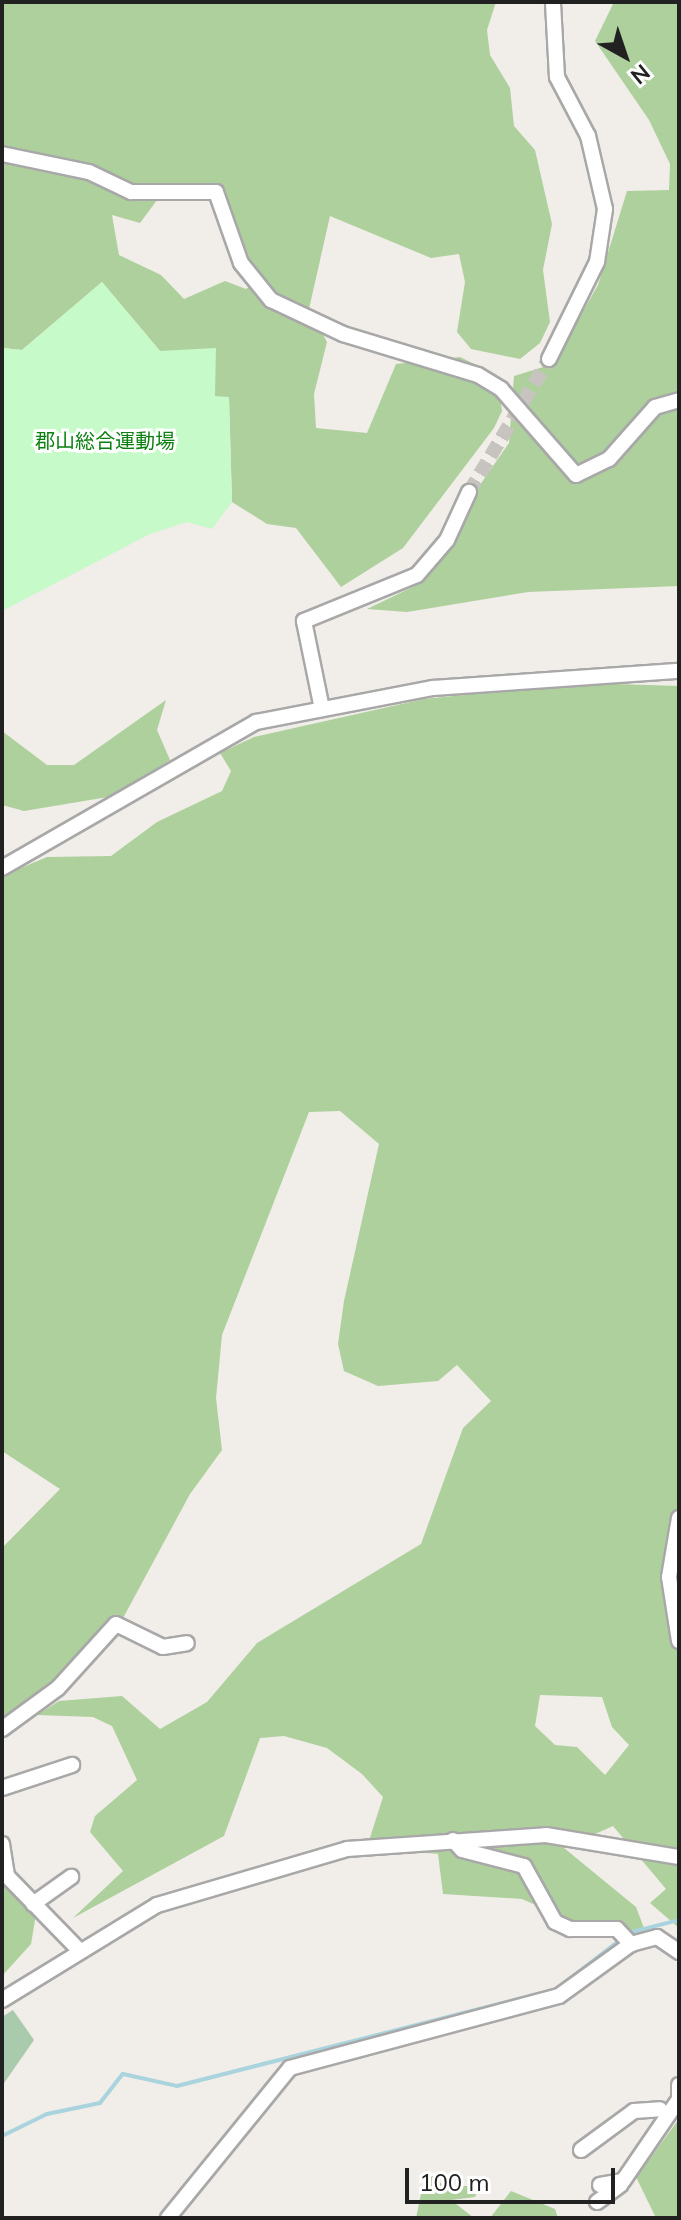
<!DOCTYPE html>
<html>
<head>
<meta charset="utf-8">
<style>
  body { margin:0 }
  #map { position:relative; width:681px; height:2220px; overflow:hidden; background:#f1ede8; font-family:Mulish,"Noto Sans JP",sans-serif }
  div>[style] { position:absolute }
  [style*='--x'] { left:calc(var(--x)*1px); top:calc(var(--y)*1px); width:calc(var(--w)*1px); rotate:calc(var(--a)*1deg) }
  .forest>* { inset:0; background:#aed09d }
  .cemetery>* { inset:0; background:#a9caac }
  .park>* { inset:0; background:#c6fac8 }
  .stream>* { height:4px; margin:-2px; padding:0 2px; transform-origin:2px; border-radius:2px; background:#a9d4de }
  .minor-tunnel>* { height:14px; margin-top:-7px; transform-origin:0; background:repeating-linear-gradient(90deg,#c7c4c0 0 14px,transparent 0 21px) }
  .roads { filter:drop-shadow(2px 0 #a8a8a8) drop-shadow(-2px 0 #a8a8a8) drop-shadow(0 2px #a8a8a8) drop-shadow(0 -2px #a8a8a8) }
  .minor>* { height:14px; margin:-7px; padding:0 7px; transform-origin:7px; border-radius:7px; background:#fff }
  span { translate:-50% -50%; white-space:nowrap; text-align:center; line-height:1.15; -webkit-text-stroke:6px #fff; paint-order:stroke }
  .park-label { font-size:20px; color:#0c8111 }
  .frame { position:absolute; inset:0; border:4px solid #212121; pointer-events:none }
  .north { position:absolute; left:585px; top:16px; width:80px; height:80px; -webkit-text-stroke:6px #fff; paint-order:stroke; rotate:140deg; font-size:22px; font-weight:700; line-height:32px; text-align:center; color:#212121 }
  .north::after { content:''; display:block; margin:auto; width:28px; height:36px; background:#212121; clip-path:polygon(50% 0,100% 100%,50% 72%,0 100%) }
  .scale { position:absolute; left:405px; top:2168px; width:210px; height:36px; box-sizing:border-box; border:4px solid #212121; border-top:0; padding-left:10px; font-size:24px; line-height:28px; white-space:nowrap; color:#212121; -webkit-text-stroke:6px #fff; paint-order:stroke }
</style>
</head>
<body>
<div id="map">
  <div class="forest">
    <i style="clip-path:polygon(evenodd,2px 2px,496px 2px,487px 30px,490px 55px,510px 88px,514px 126px,535px 150px,552px 224px,543px 270px,550px 322px,540px 343px,520px 359px,471px 349px,457px 332px,465px 282px,459px 254px,431px 258px,330px 216px,309px 309px,327px 342px,314px 394px,316px 428px,367px 433px,396px 364px,460px 357px,497px 375px,502px 411px,494px 428px,403px 548px,341px 587px,296px 528px,267px 524px,232px 502px,229px 398px,215px 397px,160px 351px,102px 282px,22px 350px,2px 348px,2px 2px,199px 186px,223px 191px,258px 280px,246px 289px,225px 281px,184px 299px,161px 275px,119px 255px,112px 215px,140px 223px,166px 188px,199px 186px)"></i>
    <i style="clip-path:polygon(614px 2px,679px 2px,679px 586px,528px 592px,407px 612px,367px 609px,419px 584px,447px 553px,473px 495px,509px 443px,514px 376px,553px 364px,598px 285px,627px 191px,669px 190px,670px 164px,649px 120px,595px 41px)"></i>
    <i style="clip-path:polygon(evenodd,583px 683px,679px 686px,679px 1928px,650px 1903px,666px 1889px,613px 1826px,564px 1848px,636px 1907px,647px 1936px,581px 1938px,561px 1916px,522px 1899px,443px 1894px,438px 1854px,367px 1847px,383px 1797px,362px 1774px,327px 1748px,284px 1736px,260px 1738px,224px 1836px,73px 1918px,123px 1871px,90px 1832px,95px 1816px,137px 1780px,112px 1726px,93px 1717px,37px 1715px,59px 1701px,122px 1696px,160px 1729px,207px 1702px,257px 1643px,421px 1544px,463px 1428px,491px 1401px,457px 1365px,438px 1381px,378px 1386px,344px 1371px,338px 1344px,344px 1301px,379px 1144px,340px 1111px,309px 1112px,222px 1335px,216px 1398px,222px 1450px,190px 1494px,116px 1631px,2px 1729px,2px 1548px,60px 1489px,2px 1451px,2px 876px,47px 857px,111px 856px,157px 822px,222px 791px,231px 771px,220px 753px,254px 737px,424px 699px,583px 683px,540px 1695px,602px 1697px,612px 1727px,629px 1745px,605px 1775px,577px 1747px,555px 1745px,535px 1726px,540px 1695px)"></i>
    <i style="clip-path:polygon(166px 700px,157px 730px,170px 760px,114px 796px,24px 811px,2px 805px,2px 731px,47px 765px,74px 765px)"></i>
    <i style="clip-path:polygon(2px 1863px,38px 1902px,31px 1944px,2px 1976px)"></i>
    <i style="clip-path:polygon(679px 2119px,679px 2218px,656px 2218px,636px 2177px)"></i>
    <i style="clip-path:polygon(426px 2170px,444px 2186px,480px 2186px,475px 2197px,451px 2200px,474px 2218px,416px 2218px)"></i>
    <i style="clip-path:polygon(511px 2191px,555px 2209px,558px 2218px,490px 2218px)"></i>
  </div>
  <div class="cemetery">
    <i style="clip-path:polygon(13px 2010px,34px 2040px,2px 2086px,2px 2017px)"></i>
  </div>
  <div class="park">
    <i style="clip-path:polygon(102px 282px,160px 351px,216px 348px,215px 396px,229px 397px,232px 502px,212px 529px,187px 522px,150px 534px,2px 611px,2px 348px,22px 350px)"></i>
  </div>
  <div class="stream">
    <i style="--x:628;--y:1933;--w:53;--a:-14.3"></i>
    <i style="--x:2;--y:2136;--w:50;--a:-26.1"></i>
    <i style="--x:47;--y:2114;--w:54;--a:-11.7"></i>
    <i style="--x:100;--y:2103;--w:37;--a:-52"></i>
    <i style="--x:123;--y:2074;--w:55;--a:12.5"></i>
    <i style="--x:177;--y:2086;--w:390;--a:-14.3"></i>
    <i style="--x:555;--y:1990;--w:82;--a:-37.6"></i>
  </div>
  <div class="minor-tunnel">
    <i style="--x:469;--y:492;--w:155;--a:-59"></i>
  </div>
  <div class="roads">
    <div class="minor">
      <i style="--x:2;--y:154;--w:89;--a:11.7"></i>
      <i style="--x:89;--y:172;--w:47;--a:25.5"></i>
      <i style="--x:131;--y:192;--w:85;--a:0"></i>
      <i style="--x:216;--y:192;--w:75;--a:70.6"></i>
      <i style="--x:241;--y:263;--w:48;--a:51"></i>
      <i style="--x:271;--y:300;--w:80;--a:25.3"></i>
      <i style="--x:343;--y:334;--w:141;--a:16.9"></i>
      <i style="--x:478;--y:375;--w:27;--a:31"></i>
      <i style="--x:501;--y:389;--w:114;--a:48.9"></i>
      <i style="--x:576;--y:475;--w:37;--a:-26"></i>
      <i style="--x:609;--y:459;--w:69;--a:-48.5"></i>
      <i style="--x:655;--y:407;--w:25;--a:-16"></i>
      <i style="--x:549;--y:359;--w:108;--a:-63.7"></i>
      <i style="--x:597;--y:262;--w:54;--a:-81.4"></i>
      <i style="--x:605;--y:209;--w:75;--a:-103.1"></i>
      <i style="--x:588;--y:136;--w:67;--a:-117.7"></i>
      <i style="--x:557;--y:77;--w:75;--a:-93.1"></i>
      <i style="--x:321;--y:704;--w:85;--a:-101.6"></i>
      <i style="--x:304;--y:621;--w:122;--a:-22.2"></i>
      <i style="--x:417;--y:575;--w:46;--a:-49.4"></i>
      <i style="--x:447;--y:540;--w:53;--a:-65.4"></i>
      <i style="--x:2;--y:868;--w:293;--a:-29.9"></i>
      <i style="--x:256;--y:722;--w:180;--a:-10.9"></i>
      <i style="--x:433;--y:688;--w:247;--a:-4"></i>
      <i style="--x:679;--y:1518;--w:60;--a:99.6"></i>
      <i style="--x:669;--y:1577;--w:65;--a:81.1"></i>
      <i style="--x:2;--y:1729;--w:69;--a:-36.2"></i>
      <i style="--x:58;--y:1688;--w:86;--a:-47.8"></i>
      <i style="--x:116;--y:1624;--w:52;--a:26.1"></i>
      <i style="--x:163;--y:1647;--w:24;--a:-9"></i>
      <i style="--x:2;--y:1788;--w:74;--a:-18.2"></i>
      <i style="--x:453;--y:1840;--w:13;--a:48"></i>
      <i style="--x:462;--y:1850;--w:64;--a:14.5"></i>
      <i style="--x:524;--y:1866;--w:64;--a:61"></i>
      <i style="--x:555;--y:1922;--w:17;--a:25"></i>
      <i style="--x:570;--y:1929;--w:47;--a:0"></i>
      <i style="--x:617;--y:1929;--w:21;--a:47"></i>
      <i style="--x:2;--y:1844;--w:32;--a:81"></i>
      <i style="--x:7;--y:1876;--w:102;--a:45.8"></i>
      <i style="--x:33;--y:1904;--w:47;--a:-35.4"></i>
      <i style="--x:2;--y:2000;--w:182;--a:-31.5"></i>
      <i style="--x:157;--y:1905;--w:198;--a:-16.4"></i>
      <i style="--x:347;--y:1849;--w:199;--a:-4"></i>
      <i style="--x:546;--y:1835;--w:135;--a:9.4"></i>
      <i style="--x:679;--y:2085;--w:15;--a:90"></i>
      <i style="--x:581;--y:2150;--w:66;--a:-36.3"></i>
      <i style="--x:634;--y:2111;--w:26;--a:-4"></i>
      <i style="--x:600;--y:2185;--w:23;--a:-10"></i>
      <i style="--x:623;--y:2181;--w:96;--a:-55.6"></i>
      <i style="--x:597;--y:2202;--w:29;--a:-36"></i>
      <i style="--x:168;--y:2218;--w:193;--a:-50.9"></i>
      <i style="--x:290;--y:2068;--w:278;--a:-15"></i>
      <i style="--x:559;--y:1996;--w:89;--a:-35.8"></i>
      <i style="--x:631;--y:1944;--w:27;--a:-15"></i>
      <i style="--x:657;--y:1937;--w:27;--a:34"></i>
    </div>
  </div>
  <div class="park-label">
    <span style="left:105px;top:440px">郡山総合運動場</span>
  </div>
  <div class="frame"></div>
  <div class="north">N</div>
  <div class="scale">100 m</div>
</div>
</body>
</html>
